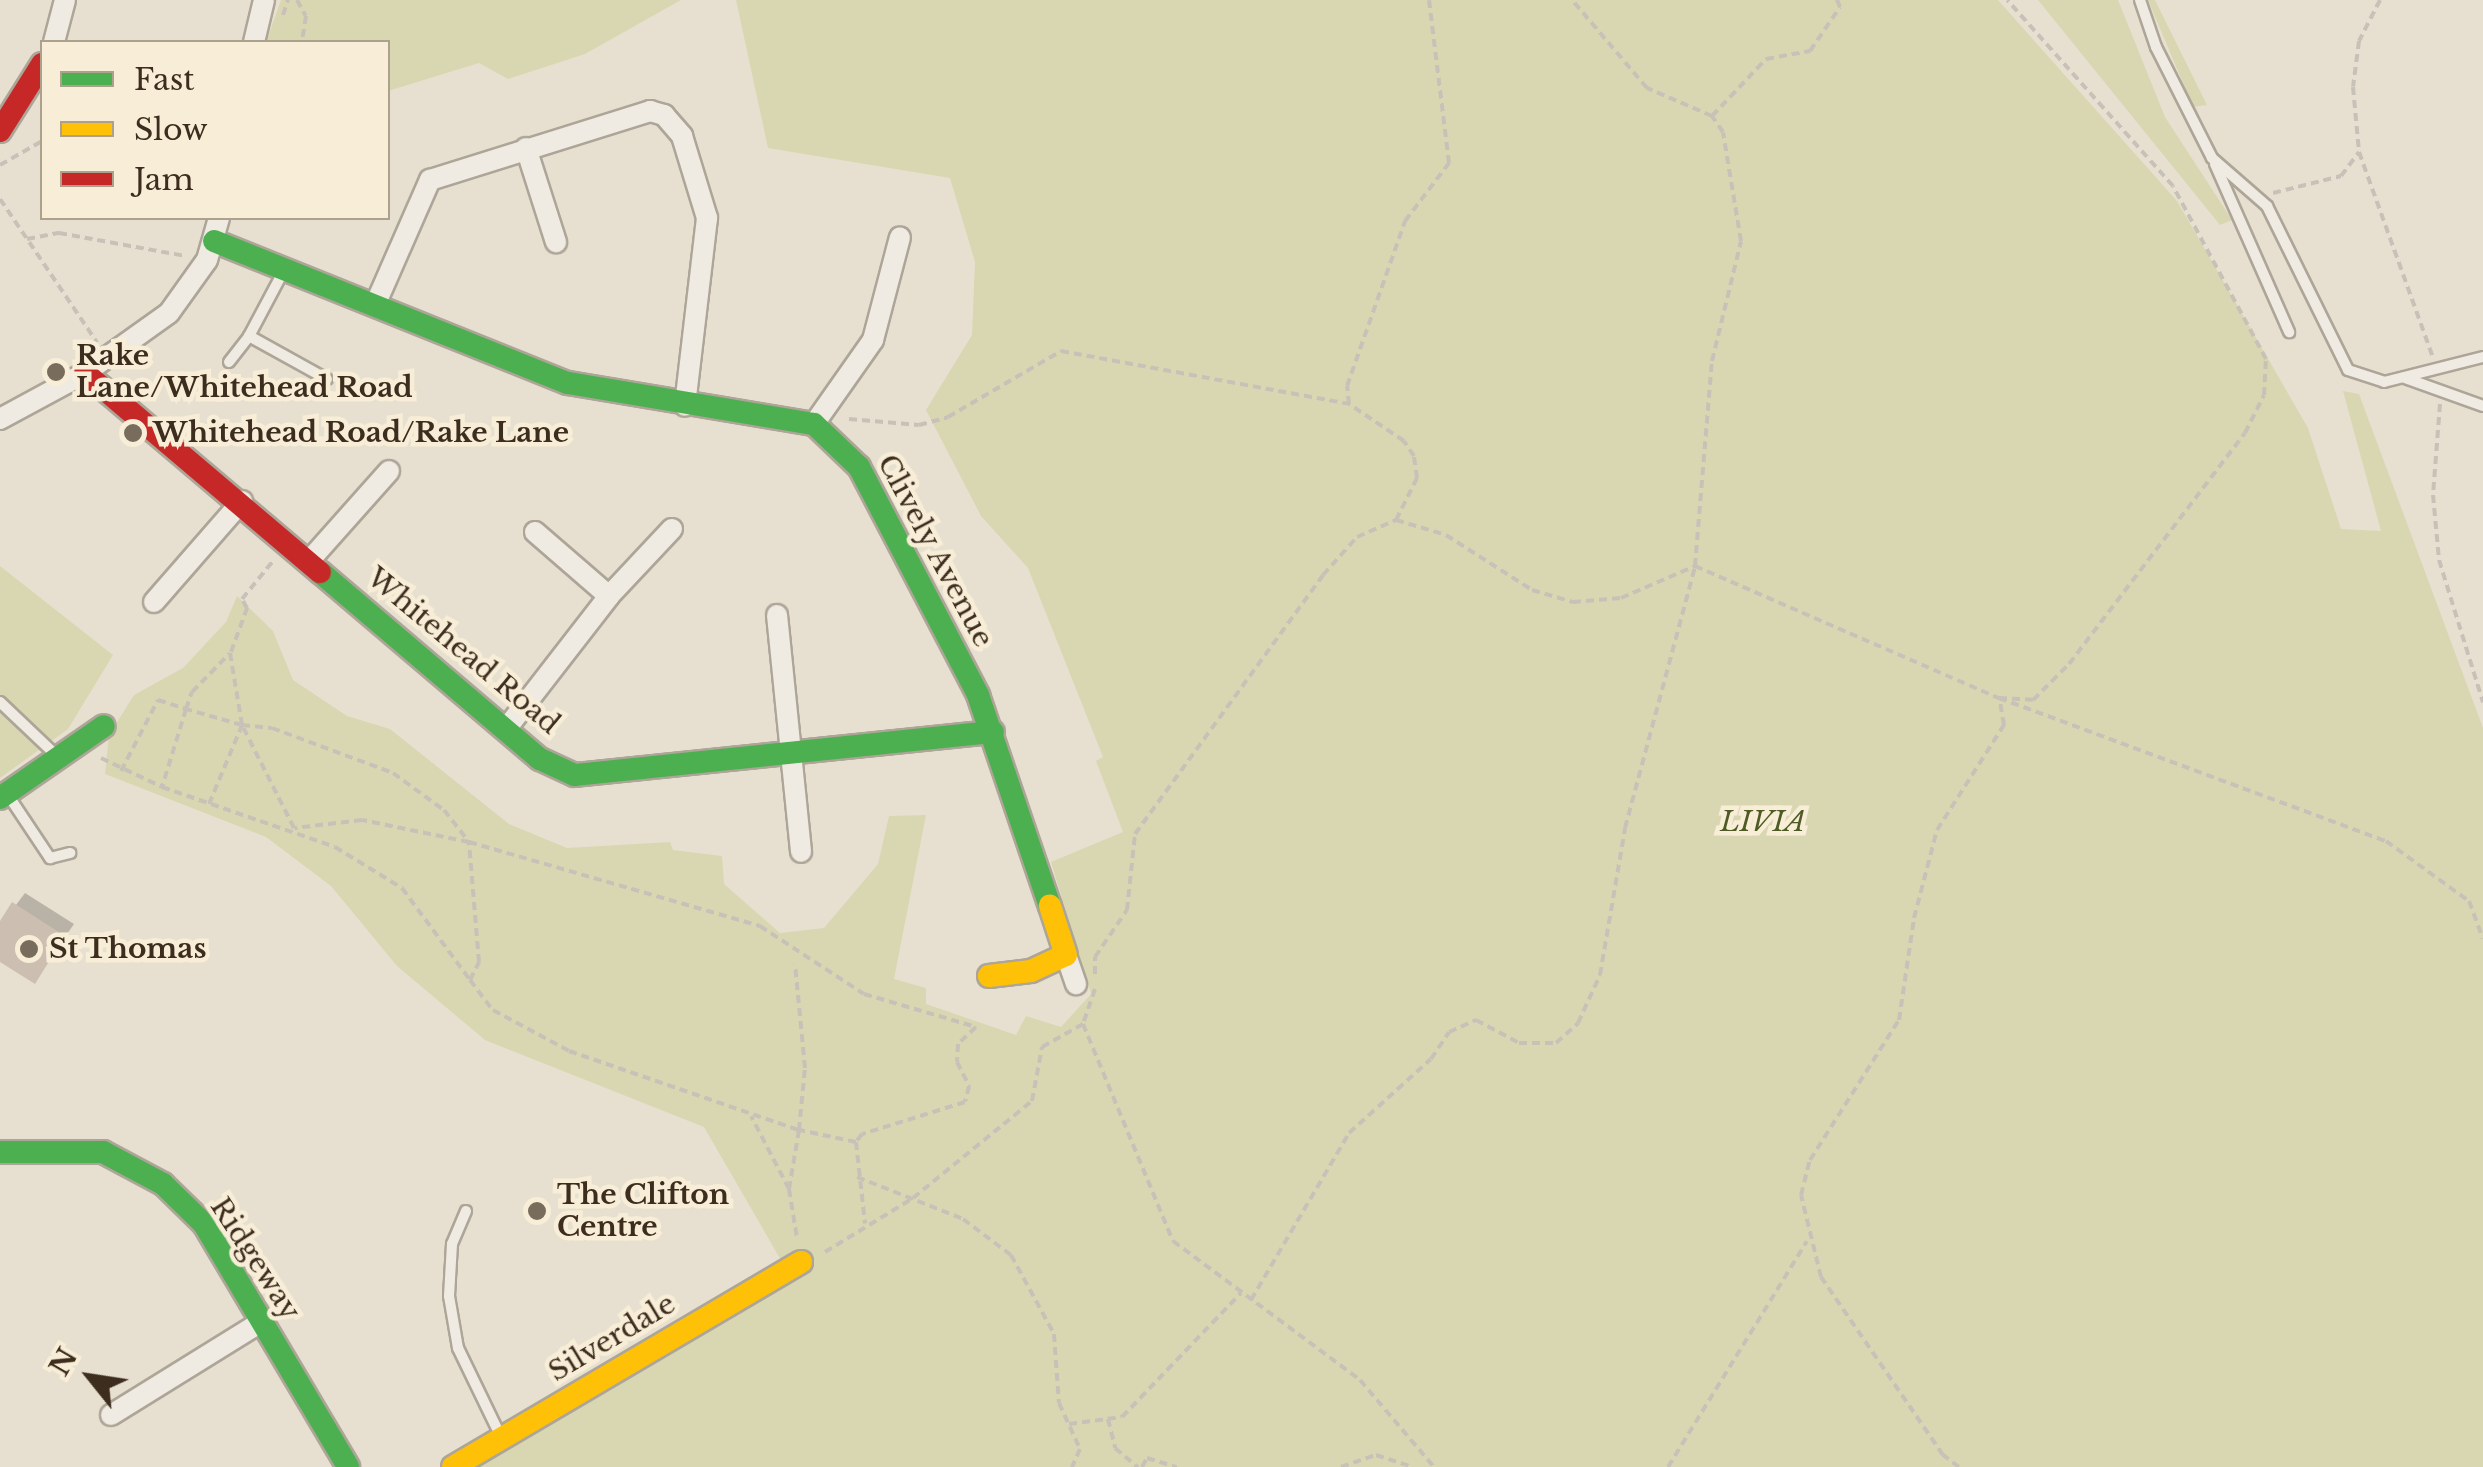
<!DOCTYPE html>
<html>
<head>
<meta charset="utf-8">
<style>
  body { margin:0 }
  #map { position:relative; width:2483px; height:1467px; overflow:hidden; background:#e7e0d0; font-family:"Libre Baskerville",serif }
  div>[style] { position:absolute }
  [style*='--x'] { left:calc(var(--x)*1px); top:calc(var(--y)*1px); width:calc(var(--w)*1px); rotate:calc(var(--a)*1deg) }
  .green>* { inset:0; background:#d8d7b2 }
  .shadow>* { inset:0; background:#0003 }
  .building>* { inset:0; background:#ccbeb0 }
  .path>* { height:4px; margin-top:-2px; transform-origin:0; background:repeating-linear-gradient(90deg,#c8c1b8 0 8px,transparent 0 13px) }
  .roads { filter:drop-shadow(2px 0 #ada598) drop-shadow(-2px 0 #ada598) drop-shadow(0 2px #ada598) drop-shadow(0 -2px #ada598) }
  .lane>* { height:10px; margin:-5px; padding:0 5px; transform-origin:5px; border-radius:5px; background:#f0ebe2 }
  .street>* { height:20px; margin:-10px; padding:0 10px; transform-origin:10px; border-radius:10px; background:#f0ebe2 }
  .fast>* { height:22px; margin:-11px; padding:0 11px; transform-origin:11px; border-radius:11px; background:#4caf50 }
  .slow>* { height:22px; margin:-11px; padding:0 11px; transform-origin:11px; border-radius:11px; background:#ffc107 }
  .jam>* { height:22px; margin:-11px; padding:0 11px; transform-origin:11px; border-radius:11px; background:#c62828 }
  .dots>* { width:28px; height:28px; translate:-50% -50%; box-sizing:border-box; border:5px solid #f8eed7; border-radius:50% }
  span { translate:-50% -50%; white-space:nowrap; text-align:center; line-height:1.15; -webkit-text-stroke:9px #f8eed7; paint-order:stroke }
  .poi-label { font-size:28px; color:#3d2d1f; font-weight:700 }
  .left { translate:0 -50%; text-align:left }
  .street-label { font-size:28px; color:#3d2d1f }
  .park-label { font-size:28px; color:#4e5b24; font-style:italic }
  .legend { position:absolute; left:40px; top:40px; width:350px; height:180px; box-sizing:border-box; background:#f8eed7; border:2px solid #ada18d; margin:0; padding:12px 18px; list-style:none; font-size:30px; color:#3d2d1f }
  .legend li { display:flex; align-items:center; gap:20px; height:50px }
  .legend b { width:50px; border:2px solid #ada18d }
  .north { position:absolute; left:40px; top:1327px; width:100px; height:100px; -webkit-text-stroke:8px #f8eed7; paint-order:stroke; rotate:300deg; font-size:28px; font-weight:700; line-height:40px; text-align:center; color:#3d2d1f }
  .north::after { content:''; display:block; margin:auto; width:35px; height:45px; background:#3d2d1f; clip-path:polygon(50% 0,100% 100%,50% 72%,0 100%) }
</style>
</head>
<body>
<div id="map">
  <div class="green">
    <i style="clip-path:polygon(281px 0,681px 0,585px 54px,508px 79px,479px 63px,388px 91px,388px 42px,266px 42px)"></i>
    <i style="clip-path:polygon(736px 0,1998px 0,2177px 201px,2308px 428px,2341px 529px,2381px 531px,2343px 391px,2359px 394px,2483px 728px,2483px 1467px,479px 1467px,793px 1281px,704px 1127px,485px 1040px,397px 966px,331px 886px,266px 837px,105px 774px,109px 735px,134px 695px,183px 668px,226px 622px,237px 596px,273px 631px,293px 680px,347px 716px,390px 729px,509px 824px,567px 848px,670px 842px,673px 850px,722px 856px,724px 884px,780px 933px,824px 928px,878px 864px,889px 816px,926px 815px,894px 979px,926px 988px,926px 1004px,1016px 1035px,1026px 1016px,1061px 1027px,1091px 994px,1051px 862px,1123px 832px,1096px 761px,1103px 757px,1028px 568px,981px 516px,926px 410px,972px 335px,975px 262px,950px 178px,768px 148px)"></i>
    <i style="clip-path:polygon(2038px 0,2118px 0,2165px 117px,2232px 220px,2220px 225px)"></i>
    <i style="clip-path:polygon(2148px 0,2155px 0,2207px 105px,2193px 107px)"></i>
    <i style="clip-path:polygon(0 566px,113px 655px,68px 729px,0 778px)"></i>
  </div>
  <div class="shadow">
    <i style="clip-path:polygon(25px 893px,74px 924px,34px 981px,0 959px,0 926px)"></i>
  </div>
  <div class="building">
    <i style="clip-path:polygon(12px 902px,65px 936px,35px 984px,0 962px,0 921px)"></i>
  </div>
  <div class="path">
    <i style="--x:297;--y:0;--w:18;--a:61"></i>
    <i style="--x:306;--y:16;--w:26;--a:99"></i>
    <i style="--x:2380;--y:0;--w:46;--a:117.1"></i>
    <i style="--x:2359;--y:41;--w:46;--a:97.4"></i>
    <i style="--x:2353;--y:87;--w:65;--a:84.7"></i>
    <i style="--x:2359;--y:152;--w:216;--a:70.2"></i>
    <i style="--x:283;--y:15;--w:16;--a:-72"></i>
    <i style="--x:1712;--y:116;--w:79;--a:-46.5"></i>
    <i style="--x:1766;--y:59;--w:45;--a:-10.3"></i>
    <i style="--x:1810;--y:51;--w:53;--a:-55.7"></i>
    <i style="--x:1840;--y:7;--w:8;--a:-113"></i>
    <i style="--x:0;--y:165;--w:48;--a:-29.7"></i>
    <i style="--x:2273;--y:193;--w:70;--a:-14"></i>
    <i style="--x:2341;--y:176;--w:30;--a:-53"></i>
    <i style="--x:0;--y:199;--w:173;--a:55.9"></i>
    <i style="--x:27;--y:239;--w:33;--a:-11"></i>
    <i style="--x:59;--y:233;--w:128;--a:10.3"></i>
    <i style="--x:2440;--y:404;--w:91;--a:94.4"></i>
    <i style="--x:2433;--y:495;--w:65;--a:84.7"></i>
    <i style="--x:2439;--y:560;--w:149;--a:72.8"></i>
    <i style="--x:849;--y:419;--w:70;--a:4.9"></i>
    <i style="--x:919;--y:425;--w:30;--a:-15"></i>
    <i style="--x:948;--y:417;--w:131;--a:-30.3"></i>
    <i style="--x:1061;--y:351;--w:293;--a:10.4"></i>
    <i style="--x:1396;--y:520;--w:47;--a:-63.4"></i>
    <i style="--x:1417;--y:478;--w:22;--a:-98"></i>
    <i style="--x:1414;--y:456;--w:18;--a:-124"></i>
    <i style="--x:1404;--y:441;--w:66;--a:-146.1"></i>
    <i style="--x:1349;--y:404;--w:18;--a:-96"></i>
    <i style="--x:1347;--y:386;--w:175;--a:-70.6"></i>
    <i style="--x:1405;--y:221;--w:73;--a:-52.8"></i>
    <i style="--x:1449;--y:163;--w:164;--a:-97"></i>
    <i style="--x:231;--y:652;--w:47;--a:-70"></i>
    <i style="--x:247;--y:608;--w:10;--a:-119"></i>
    <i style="--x:242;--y:599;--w:49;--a:-50.8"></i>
    <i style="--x:101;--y:758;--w:68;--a:25.4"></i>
    <i style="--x:162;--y:787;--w:183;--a:19.1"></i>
    <i style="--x:335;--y:847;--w:79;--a:31.5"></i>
    <i style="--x:402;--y:888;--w:114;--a:53.5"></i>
    <i style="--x:470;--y:980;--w:20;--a:-63"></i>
    <i style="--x:479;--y:962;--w:120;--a:-94.8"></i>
    <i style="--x:469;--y:842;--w:109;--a:-168.4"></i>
    <i style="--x:362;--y:820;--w:68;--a:173.3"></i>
    <i style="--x:294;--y:828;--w:115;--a:-116.8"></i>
    <i style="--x:242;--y:725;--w:58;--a:-164.1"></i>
    <i style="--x:186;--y:709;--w:82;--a:107.1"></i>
    <i style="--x:121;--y:771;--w:80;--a:-62.5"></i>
    <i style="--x:158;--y:700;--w:29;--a:18"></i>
    <i style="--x:186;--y:709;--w:18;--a:-71"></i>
    <i style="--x:192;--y:692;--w:54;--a:-45.7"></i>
    <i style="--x:230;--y:653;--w:73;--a:80.5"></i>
    <i style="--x:242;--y:725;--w:30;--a:6"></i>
    <i style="--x:272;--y:728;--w:129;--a:20.4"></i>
    <i style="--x:393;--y:773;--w:63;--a:36"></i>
    <i style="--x:444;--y:810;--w:41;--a:52"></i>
    <i style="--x:469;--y:842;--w:303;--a:16.1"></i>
    <i style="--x:760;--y:926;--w:124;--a:33.2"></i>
    <i style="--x:864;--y:994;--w:117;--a:16.4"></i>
    <i style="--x:976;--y:1027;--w:25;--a:137"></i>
    <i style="--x:958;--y:1044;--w:18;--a:93"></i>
    <i style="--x:957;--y:1062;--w:27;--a:63"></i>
    <i style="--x:969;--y:1086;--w:16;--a:104"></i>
    <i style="--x:965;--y:1102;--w:108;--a:162.7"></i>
    <i style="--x:862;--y:1134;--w:10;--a:127"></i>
    <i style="--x:856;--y:1142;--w:58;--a:-168.1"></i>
    <i style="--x:799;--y:1130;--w:62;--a:-84.5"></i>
    <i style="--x:805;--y:1068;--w:104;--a:-95.5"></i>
    <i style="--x:209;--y:804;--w:86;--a:-67.3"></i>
    <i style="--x:1095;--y:974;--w:17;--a:-90"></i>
    <i style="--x:1095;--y:957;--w:57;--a:-55.8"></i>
    <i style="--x:1127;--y:910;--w:76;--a:-84"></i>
    <i style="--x:1135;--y:834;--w:320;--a:-54"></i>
    <i style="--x:1323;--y:575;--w:51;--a:-48.2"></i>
    <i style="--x:1357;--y:537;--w:43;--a:-23.6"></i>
    <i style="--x:1396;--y:520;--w:52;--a:16.7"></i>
    <i style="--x:1446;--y:535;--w:102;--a:32.6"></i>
    <i style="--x:1532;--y:590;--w:43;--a:16.3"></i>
    <i style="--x:1573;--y:602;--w:48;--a:-4.8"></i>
    <i style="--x:1621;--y:598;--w:81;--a:-23.4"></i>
    <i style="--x:1695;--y:566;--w:331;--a:23.5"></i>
    <i style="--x:1999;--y:698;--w:413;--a:20.3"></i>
    <i style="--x:2386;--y:841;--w:102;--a:35.9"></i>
    <i style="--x:2469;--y:901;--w:40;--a:69.8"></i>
    <i style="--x:470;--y:980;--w:38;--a:53"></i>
    <i style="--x:493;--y:1010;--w:86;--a:28.3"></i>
    <i style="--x:569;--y:1051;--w:243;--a:19"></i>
    <i style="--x:799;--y:1130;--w:60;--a:99.6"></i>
    <i style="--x:789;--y:1189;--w:82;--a:-117.5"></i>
    <i style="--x:1095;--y:989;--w:37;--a:109"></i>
    <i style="--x:1083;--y:1024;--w:235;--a:67.5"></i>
    <i style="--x:1173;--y:1241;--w:233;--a:36.6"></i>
    <i style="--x:1360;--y:1380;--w:114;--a:49.6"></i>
    <i style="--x:856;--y:1142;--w:82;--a:83.7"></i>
    <i style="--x:857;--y:1177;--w:114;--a:21.6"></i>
    <i style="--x:963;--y:1219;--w:60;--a:36.9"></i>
    <i style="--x:1011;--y:1255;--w:90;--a:61.4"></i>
    <i style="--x:1054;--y:1334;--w:69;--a:85.9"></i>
    <i style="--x:1059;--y:1403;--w:51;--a:65.5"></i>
    <i style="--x:1080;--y:1449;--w:20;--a:114"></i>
    <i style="--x:789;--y:1189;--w:50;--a:80.7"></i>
    <i style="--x:825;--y:1252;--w:103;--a:-31.5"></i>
    <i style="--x:913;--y:1198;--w:154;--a:-39.2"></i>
    <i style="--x:1032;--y:1101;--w:55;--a:-79.5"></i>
    <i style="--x:1042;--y:1047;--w:47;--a:-29.3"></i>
    <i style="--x:1251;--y:1300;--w:194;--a:-59.6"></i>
    <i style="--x:1349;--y:1133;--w:110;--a:-42.1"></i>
    <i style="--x:1431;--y:1059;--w:32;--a:-56"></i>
    <i style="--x:1449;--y:1032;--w:30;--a:-24"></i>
    <i style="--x:1476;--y:1020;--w:49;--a:28.1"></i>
    <i style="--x:1519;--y:1043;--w:37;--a:0"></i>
    <i style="--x:1556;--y:1043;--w:30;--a:-42"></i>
    <i style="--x:1578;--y:1023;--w:53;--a:-65.4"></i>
    <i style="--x:1600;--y:975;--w:149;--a:-80.3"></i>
    <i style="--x:1625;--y:828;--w:271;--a:-75"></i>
    <i style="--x:1695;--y:566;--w:206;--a:-85.3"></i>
    <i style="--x:1712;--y:361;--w:123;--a:-76.4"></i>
    <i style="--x:1741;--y:241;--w:110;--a:-99.4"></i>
    <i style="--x:1723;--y:132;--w:19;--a:-125"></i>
    <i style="--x:1712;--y:116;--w:71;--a:-156.7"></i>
    <i style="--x:1647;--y:88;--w:116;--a:-130.4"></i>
    <i style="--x:1108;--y:1419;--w:30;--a:76"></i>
    <i style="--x:1115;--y:1448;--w:30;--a:40"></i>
    <i style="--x:1069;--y:1424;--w:53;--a:-7.5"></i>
    <i style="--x:1122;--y:1417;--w:172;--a:-46.2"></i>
    <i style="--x:1142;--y:1467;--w:10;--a:-61"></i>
    <i style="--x:1147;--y:1458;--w:31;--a:17"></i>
    <i style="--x:1341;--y:1467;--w:37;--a:-19"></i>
    <i style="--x:1376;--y:1455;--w:39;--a:18"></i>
    <i style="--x:1668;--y:1467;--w:265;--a:-58.4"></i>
    <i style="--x:1959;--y:1467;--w:20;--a:-143"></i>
    <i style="--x:1943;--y:1455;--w:216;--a:-124.4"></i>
    <i style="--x:1821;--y:1277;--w:84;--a:-103.7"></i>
    <i style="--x:1801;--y:1195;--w:36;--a:-76"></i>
    <i style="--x:1810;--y:1160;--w:166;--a:-57.6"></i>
    <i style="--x:1899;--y:1020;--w:103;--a:-81.6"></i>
    <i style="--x:1914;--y:918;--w:91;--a:-75.4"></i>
    <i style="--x:1937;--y:830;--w:125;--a:-57.5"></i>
    <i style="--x:2004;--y:725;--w:27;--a:-100"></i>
    <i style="--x:1999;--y:698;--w:34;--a:3"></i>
    <i style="--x:2033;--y:700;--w:51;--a:-45"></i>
    <i style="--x:2069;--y:664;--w:290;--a:-52.7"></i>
    <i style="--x:2245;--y:433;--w:42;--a:-63.4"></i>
    <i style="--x:2264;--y:395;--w:36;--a:-87"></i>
    <i style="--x:2266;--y:359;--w:196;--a:-118.3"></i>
    <i style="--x:2173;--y:186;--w:249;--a:-131.7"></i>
  </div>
  <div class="roads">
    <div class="lane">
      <i style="--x:2140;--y:0;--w:50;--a:71.2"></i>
      <i style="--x:2156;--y:47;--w:124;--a:63.2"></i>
      <i style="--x:2212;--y:158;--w:73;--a:41.1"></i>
      <i style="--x:2267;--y:206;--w:183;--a:63.7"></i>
      <i style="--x:2348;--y:370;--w:38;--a:18"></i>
      <i style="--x:2384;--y:382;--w:102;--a:-14.2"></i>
      <i style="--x:2215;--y:164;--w:184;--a:66.2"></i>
      <i style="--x:282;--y:274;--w:70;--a:118"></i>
      <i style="--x:249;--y:336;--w:89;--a:28.9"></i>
      <i style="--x:229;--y:362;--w:33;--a:-52"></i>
      <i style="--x:2405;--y:378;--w:83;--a:19.7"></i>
      <i style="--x:0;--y:702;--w:79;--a:43.5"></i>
      <i style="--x:8;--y:795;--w:76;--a:56.3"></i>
      <i style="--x:50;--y:858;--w:21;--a:-14"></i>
      <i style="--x:466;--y:1211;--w:36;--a:113"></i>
      <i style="--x:452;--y:1244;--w:52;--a:93.3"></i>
      <i style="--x:449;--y:1296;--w:53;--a:80.2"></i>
      <i style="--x:458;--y:1348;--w:94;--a:64.2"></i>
    </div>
    <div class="street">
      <i style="--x:54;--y:42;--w:43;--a:-75.3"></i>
      <i style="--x:254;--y:42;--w:43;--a:-76.6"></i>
      <i style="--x:526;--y:148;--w:99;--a:72.3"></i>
      <i style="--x:375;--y:305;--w:137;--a:-66.3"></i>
      <i style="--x:430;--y:180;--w:231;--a:-17.4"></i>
      <i style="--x:650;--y:111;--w:15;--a:16"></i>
      <i style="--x:664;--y:115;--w:28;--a:49"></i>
      <i style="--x:682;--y:136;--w:86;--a:73"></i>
      <i style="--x:707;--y:218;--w:189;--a:96.7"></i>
      <i style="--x:0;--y:419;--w:97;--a:-28.4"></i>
      <i style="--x:85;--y:373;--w:103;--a:-35.5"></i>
      <i style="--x:169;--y:313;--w:65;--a:-54.4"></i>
      <i style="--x:207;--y:260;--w:44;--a:-74.1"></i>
      <i style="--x:814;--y:424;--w:103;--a:-54.9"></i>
      <i style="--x:873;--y:340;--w:106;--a:-75.3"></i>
      <i style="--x:535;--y:532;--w:98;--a:40.9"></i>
      <i style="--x:310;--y:560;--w:119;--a:-48.4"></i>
      <i style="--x:154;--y:602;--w:134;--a:-48.9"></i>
      <i style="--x:777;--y:615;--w:238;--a:84.2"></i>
      <i style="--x:506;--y:729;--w:168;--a:-52.2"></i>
      <i style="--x:609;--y:596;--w:92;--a:-46.8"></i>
      <i style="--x:1066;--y:955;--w:31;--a:71"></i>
      <i style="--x:111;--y:1415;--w:176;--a:-31.8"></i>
    </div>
    <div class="fast">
      <i style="--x:214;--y:241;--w:381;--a:21.9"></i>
      <i style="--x:568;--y:383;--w:249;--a:9.5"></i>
      <i style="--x:814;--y:424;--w:62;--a:43.7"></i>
      <i style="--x:859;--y:467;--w:257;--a:62.4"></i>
      <i style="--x:978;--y:695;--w:223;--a:71.2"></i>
      <i style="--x:320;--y:572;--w:289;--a:40.4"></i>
      <i style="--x:540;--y:759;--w:38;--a:25"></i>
      <i style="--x:575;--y:775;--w:420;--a:-5.9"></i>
      <i style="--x:0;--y:798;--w:126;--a:-34.7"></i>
      <i style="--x:0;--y:1152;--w:103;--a:0"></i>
      <i style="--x:103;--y:1152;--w:68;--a:28.1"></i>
      <i style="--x:163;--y:1184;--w:57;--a:44.3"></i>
      <i style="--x:204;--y:1224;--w:282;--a:59.3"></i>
    </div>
    <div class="slow">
      <i style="--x:989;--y:976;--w:42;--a:-6.8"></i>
      <i style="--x:1031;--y:971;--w:38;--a:-25"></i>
      <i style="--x:1066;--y:955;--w:52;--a:-108.1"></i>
      <i style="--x:453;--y:1467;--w:404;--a:-30.5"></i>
    </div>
    <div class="jam">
      <i style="--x:0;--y:131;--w:79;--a:-57.9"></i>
      <i style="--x:85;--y:373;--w:308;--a:40.3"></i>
    </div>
  </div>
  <div class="dots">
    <i style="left:56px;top:372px;background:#786c5d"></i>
    <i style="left:133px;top:433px;background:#786c5d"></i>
    <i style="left:29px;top:949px;background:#786c5d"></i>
    <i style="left:537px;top:1211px;background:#786c5d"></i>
  </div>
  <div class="poi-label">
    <span class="left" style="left:76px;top:372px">Rake<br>Lane/Whitehead Road</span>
    <span class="left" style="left:153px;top:433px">Whitehead Road/Rake Lane</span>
    <span class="left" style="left:49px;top:949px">St Thomas</span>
    <span class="left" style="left:557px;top:1211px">The Clifton<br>Centre</span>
  </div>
  <div class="street-label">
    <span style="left:935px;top:551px;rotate:62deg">Clively Avenue</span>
    <span style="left:463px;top:651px;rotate:40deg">Whitehead Road</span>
    <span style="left:255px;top:1259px;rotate:57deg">Ridgeway</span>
    <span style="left:612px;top:1338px;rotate:-31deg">Silverdale</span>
  </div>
  <div class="park-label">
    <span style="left:1763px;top:822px">LIVIA</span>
  </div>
  <ul class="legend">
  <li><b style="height:12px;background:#4caf50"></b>Fast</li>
  <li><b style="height:12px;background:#ffc107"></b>Slow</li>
  <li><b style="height:12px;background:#c62828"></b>Jam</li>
  </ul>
  <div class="north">N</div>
</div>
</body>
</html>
